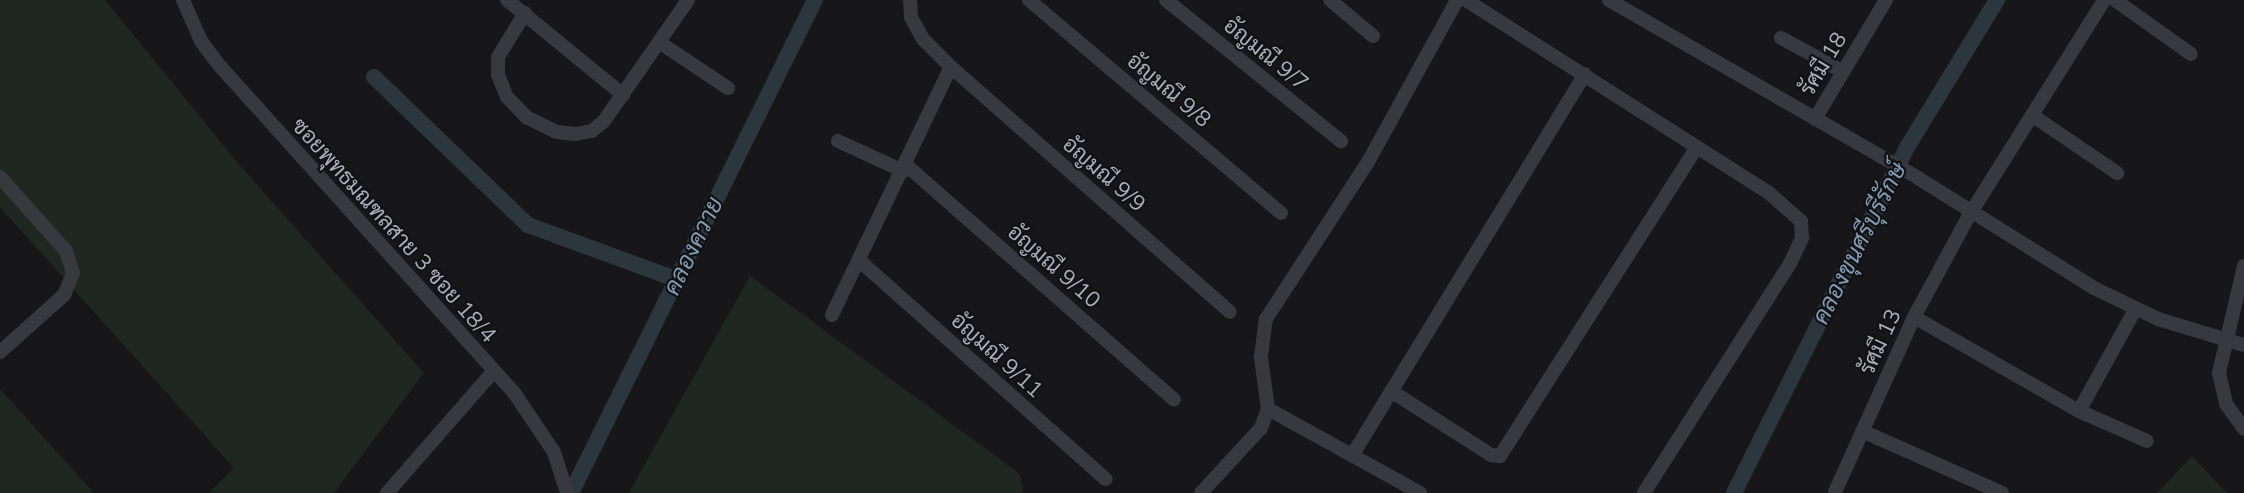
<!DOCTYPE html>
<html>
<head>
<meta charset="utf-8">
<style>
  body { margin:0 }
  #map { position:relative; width:2244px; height:493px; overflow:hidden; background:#171719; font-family:Mulish,Sarabun,sans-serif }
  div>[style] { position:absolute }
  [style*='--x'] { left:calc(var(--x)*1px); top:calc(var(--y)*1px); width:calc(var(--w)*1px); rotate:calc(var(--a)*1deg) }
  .green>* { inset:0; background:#1e2720 }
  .canal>* { height:16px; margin:-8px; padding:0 8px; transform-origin:8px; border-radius:8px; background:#2c363d }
  .minor>* { height:14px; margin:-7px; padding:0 7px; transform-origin:7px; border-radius:7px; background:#38393e }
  span { translate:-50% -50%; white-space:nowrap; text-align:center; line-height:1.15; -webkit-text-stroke:4.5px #121214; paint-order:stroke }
  .street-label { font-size:22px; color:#a9aeb9 }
  .water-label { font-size:24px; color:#809bb3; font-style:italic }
</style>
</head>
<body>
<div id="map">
  <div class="green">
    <i style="clip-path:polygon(0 0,105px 0,237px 162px,424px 373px,334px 493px,209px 493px,234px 468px,0 207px)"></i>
    <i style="clip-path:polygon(750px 276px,1020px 474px,1023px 493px,629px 493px)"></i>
    <i style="clip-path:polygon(0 389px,94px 493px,0 493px)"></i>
    <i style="clip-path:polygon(2192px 456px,2227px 493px,2157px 493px)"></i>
  </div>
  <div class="canal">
    <i style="--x:374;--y:77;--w:214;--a:43.9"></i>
    <i style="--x:528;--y:225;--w:160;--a:20.1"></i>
    <i style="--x:571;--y:493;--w:550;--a:-63.67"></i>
    <i style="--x:1734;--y:493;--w:385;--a:-63.4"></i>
    <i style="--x:1906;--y:149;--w:175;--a:-58.6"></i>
  </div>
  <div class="minor">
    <i style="--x:183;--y:0;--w:45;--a:66.3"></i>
    <i style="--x:201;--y:41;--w:30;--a:53"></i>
    <i style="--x:219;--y:65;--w:443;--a:48"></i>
    <i style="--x:515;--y:394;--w:70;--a:56.1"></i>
    <i style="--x:554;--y:452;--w:43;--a:72.4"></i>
    <i style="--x:507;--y:0;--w:150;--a:39.3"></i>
    <i style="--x:1029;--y:0;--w:330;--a:40.2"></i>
    <i style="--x:1166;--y:0;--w:225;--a:38.9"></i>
    <i style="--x:1330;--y:0;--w:56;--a:39.9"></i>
    <i style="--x:1466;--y:0;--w:361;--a:32.5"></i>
    <i style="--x:1770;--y:194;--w:41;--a:41.1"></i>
    <i style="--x:1801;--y:221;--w:17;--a:87"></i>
    <i style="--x:1802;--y:238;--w:26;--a:115"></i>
    <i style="--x:1791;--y:262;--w:274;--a:122.5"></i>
    <i style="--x:1609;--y:0;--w:357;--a:29.9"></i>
    <i style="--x:1918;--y:178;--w:208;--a:32"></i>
    <i style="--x:2094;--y:288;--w:71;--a:25.8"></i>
    <i style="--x:2158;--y:319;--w:90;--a:16.8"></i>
    <i style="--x:2115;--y:0;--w:93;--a:35.4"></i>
    <i style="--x:525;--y:13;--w:52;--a:121.5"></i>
    <i style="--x:498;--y:57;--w:18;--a:90"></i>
    <i style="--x:498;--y:75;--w:24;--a:68"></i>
    <i style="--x:507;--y:97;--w:28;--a:46"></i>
    <i style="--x:526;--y:117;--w:34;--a:26"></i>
    <i style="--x:557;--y:132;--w:19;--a:6"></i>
    <i style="--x:576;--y:134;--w:16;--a:-11"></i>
    <i style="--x:592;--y:131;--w:16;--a:-40"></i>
    <i style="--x:604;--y:121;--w:147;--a:-55.2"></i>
    <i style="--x:1781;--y:38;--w:69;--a:28.4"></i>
    <i style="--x:659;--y:42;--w:83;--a:33.7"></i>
    <i style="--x:951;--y:67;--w:371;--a:41.3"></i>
    <i style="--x:2032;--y:115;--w:103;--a:34.3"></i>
    <i style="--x:1815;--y:119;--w:139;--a:-59.2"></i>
    <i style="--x:838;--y:141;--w:72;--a:24.8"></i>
    <i style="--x:906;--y:165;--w:356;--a:41.2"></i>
    <i style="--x:0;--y:177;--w:99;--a:48.3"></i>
    <i style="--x:66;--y:251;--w:23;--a:72"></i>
    <i style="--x:73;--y:273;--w:24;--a:112"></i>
    <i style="--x:64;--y:295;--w:86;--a:138.3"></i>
    <i style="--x:861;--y:262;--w:327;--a:41.6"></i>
    <i style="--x:2244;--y:266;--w:110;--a:103.2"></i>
    <i style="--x:2219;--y:373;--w:32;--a:77"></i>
    <i style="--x:2226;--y:404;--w:31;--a:54"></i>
    <i style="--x:832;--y:315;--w:275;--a:-64.4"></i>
    <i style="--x:951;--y:67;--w:40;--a:-135"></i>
    <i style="--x:923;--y:39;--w:25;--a:-119"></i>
    <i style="--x:911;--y:17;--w:17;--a:-93"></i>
    <i style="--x:1914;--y:317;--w:190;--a:29.7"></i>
    <i style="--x:2079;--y:411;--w:74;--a:23.8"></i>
    <i style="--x:1391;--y:391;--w:119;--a:32.6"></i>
    <i style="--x:1491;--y:455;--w:9;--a:6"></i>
    <i style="--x:1500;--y:456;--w:365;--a:-57.5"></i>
    <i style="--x:1268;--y:409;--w:174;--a:28.9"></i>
    <i style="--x:2079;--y:411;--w:115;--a:-61"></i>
    <i style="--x:1862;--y:431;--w:153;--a:23.9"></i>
    <i style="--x:1353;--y:454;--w:445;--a:-58.6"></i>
    <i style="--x:1835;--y:492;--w:192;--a:-65.7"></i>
    <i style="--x:1914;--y:317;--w:117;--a:-61.5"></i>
    <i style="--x:1970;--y:214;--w:252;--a:-57.9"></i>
    <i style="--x:387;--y:493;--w:161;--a:-48.8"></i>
    <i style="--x:1201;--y:493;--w:88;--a:-47.3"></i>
    <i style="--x:1261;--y:428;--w:20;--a:-70"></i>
    <i style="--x:1268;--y:409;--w:52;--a:-97.7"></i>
    <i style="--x:1261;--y:357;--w:38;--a:-83"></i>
    <i style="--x:1266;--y:319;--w:187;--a:-57"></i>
    <i style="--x:1368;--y:162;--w:185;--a:-61.2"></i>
  </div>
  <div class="street-label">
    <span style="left:1266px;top:54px;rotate:39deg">อัญมณี 9/7</span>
    <span style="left:1823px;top:64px;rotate:-59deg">รัศมี 18</span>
    <span style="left:1169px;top:90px;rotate:40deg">อัญมณี 9/8</span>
    <span style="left:1104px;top:174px;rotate:41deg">อัญมณี 9/9</span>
    <span style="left:394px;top:230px;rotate:48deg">ซอยพุทธมณฑลสาย 3 ซอย 18/4</span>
    <span style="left:1054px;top:266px;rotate:41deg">อัญมณี 9/10</span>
    <span style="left:1880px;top:342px;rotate:-65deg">รัศมี 13</span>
    <span style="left:997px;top:355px;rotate:42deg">อัญมณี 9/11</span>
  </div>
  <div class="water-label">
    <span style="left:1859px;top:243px;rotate:-63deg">คลองขุนศรีบุรีรักษ์</span>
    <span style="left:693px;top:246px;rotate:-64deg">คลองควาย</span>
  </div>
</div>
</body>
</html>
